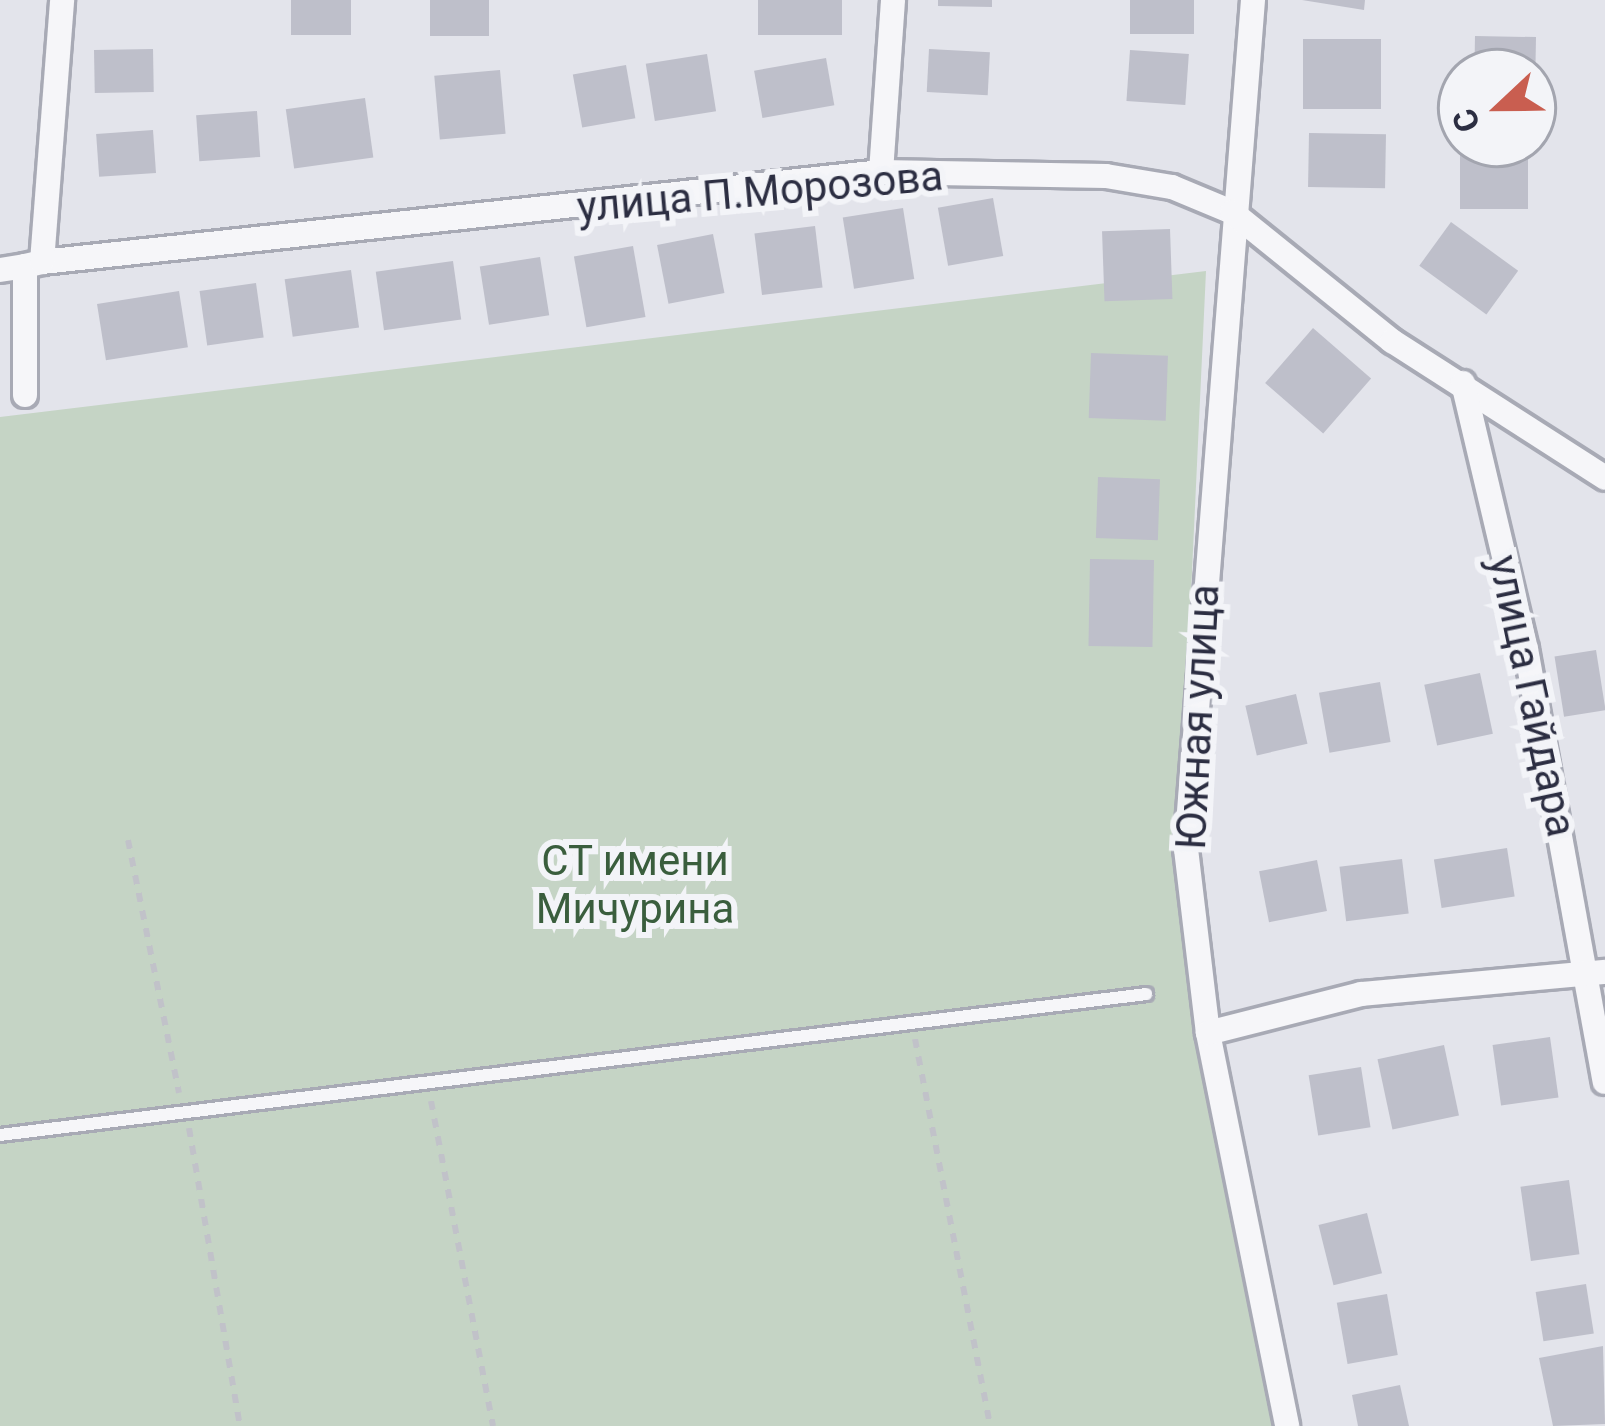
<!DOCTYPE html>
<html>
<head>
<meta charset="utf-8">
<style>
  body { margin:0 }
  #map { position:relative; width:1605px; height:1426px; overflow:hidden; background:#e3e4eb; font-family:Roboto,sans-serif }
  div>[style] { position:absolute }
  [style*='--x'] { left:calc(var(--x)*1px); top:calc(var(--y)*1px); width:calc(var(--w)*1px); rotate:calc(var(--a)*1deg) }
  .green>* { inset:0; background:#c5d4c5 }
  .building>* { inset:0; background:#bebfca; transform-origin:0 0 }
  .path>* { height:6px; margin-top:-3px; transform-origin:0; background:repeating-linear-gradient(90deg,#c1c2c9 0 9px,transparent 0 18px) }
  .roads { filter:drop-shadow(3px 0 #a8aab5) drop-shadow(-3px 0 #a8aab5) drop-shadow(0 3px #a8aab5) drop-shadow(0 -3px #a8aab5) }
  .lane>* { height:12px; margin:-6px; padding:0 6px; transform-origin:6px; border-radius:6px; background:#f6f6f9 }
  .street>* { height:24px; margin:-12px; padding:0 12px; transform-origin:12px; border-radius:12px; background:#f6f6f9 }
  span { translate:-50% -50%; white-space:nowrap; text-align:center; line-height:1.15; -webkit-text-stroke:12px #f3f4f8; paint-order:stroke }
  .street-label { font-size:42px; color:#2c2e42 }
  .park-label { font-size:42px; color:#3a5e3d }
  .north { position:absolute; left:1437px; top:48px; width:120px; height:120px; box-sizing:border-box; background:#f3f4f8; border:3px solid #a3a5af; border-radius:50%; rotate:248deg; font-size:33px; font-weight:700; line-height:48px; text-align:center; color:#2c2e42 }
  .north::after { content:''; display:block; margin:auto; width:42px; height:54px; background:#c95e50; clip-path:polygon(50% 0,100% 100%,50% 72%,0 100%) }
</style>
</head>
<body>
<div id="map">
  <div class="green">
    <i style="clip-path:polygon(1206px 271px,1178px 872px,1282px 1426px,0 1426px,0 417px)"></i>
  </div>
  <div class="building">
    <i style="left:291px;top:0;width:60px;height:35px"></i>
    <i style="left:430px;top:0;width:59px;height:36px"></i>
    <i style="left:758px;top:0;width:84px;height:35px"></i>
    <i style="clip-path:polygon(938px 0,992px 0,992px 7px,938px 6px)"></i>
    <i style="left:1130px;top:0;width:64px;height:34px"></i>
    <i style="clip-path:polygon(1302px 0,1365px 0,1364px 10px)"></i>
    <i style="left:1475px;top:36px;width:61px;height:36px;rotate:1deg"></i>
    <i style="left:1303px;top:39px;width:78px;height:70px"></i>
    <i style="left:153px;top:49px;width:43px;height:59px;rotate:89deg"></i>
    <i style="left:929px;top:49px;width:61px;height:43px;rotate:3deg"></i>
    <i style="left:1130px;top:50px;width:59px;height:51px;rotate:4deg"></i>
    <i style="left:707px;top:54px;width:58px;height:62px;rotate:81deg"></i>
    <i style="left:826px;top:58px;width:48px;height:73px;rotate:80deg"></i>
    <i style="left:626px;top:65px;width:54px;height:54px;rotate:80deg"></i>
    <i style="left:500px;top:70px;width:64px;height:66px;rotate:85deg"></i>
    <i style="left:365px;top:98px;width:60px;height:80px;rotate:82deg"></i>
    <i style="left:257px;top:111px;width:46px;height:61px;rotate:86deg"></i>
    <i style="left:153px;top:130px;width:43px;height:57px;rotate:86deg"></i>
    <i style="left:1309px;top:133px;width:77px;height:54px;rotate:1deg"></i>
    <i style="left:1460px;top:144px;width:68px;height:65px"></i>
    <i style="left:993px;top:198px;width:59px;height:56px;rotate:80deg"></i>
    <i style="left:903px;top:208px;width:72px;height:61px;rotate:81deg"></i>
    <i style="left:1451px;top:222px;width:83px;height:54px;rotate:36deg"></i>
    <i style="left:815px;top:226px;width:62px;height:61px;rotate:83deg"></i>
    <i style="left:1170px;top:229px;width:70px;height:68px;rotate:88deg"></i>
    <i style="left:713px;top:234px;width:60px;height:57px;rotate:79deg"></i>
    <i style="left:633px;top:246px;width:72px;height:60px;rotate:80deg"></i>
    <i style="left:540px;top:257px;width:59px;height:61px;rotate:81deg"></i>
    <i style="left:453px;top:261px;width:59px;height:78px;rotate:82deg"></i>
    <i style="left:351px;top:270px;width:58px;height:67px;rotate:82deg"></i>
    <i style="left:256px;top:283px;width:55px;height:57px;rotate:82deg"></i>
    <i style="left:179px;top:291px;width:57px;height:83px;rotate:81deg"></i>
    <i style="left:1313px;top:328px;width:77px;height:73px;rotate:41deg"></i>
    <i style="left:1091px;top:353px;width:77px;height:65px;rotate:2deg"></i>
    <i style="left:1098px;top:477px;width:62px;height:61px;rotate:2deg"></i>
    <i style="left:1090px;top:559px;width:64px;height:87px;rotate:1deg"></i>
    <i style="left:1596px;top:650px;width:61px;height:42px;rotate:81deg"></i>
    <i style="left:1480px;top:673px;width:62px;height:57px;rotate:78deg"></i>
    <i style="left:1380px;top:682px;width:61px;height:62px;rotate:80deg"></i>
    <i style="left:1296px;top:694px;width:51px;height:52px;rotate:77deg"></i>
    <i style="left:1507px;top:848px;width:49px;height:74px;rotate:81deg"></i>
    <i style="left:1402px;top:859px;width:55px;height:63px;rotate:83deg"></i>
    <i style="left:1317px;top:860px;width:52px;height:59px;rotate:79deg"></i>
    <i style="left:1550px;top:1037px;width:61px;height:58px;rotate:82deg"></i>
    <i style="left:1444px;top:1045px;width:72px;height:68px;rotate:78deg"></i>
    <i style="left:1361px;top:1067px;width:61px;height:53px;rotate:81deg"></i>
    <i style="left:1569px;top:1180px;width:75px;height:49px;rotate:82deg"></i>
    <i style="left:1367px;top:1213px;width:62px;height:50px;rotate:76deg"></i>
    <i style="left:1586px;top:1284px;width:50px;height:51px;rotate:81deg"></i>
    <i style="left:1387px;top:1294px;width:62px;height:51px;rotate:80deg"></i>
    <i style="clip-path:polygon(1603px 1346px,1605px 1424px,1553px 1426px,1539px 1358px)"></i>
    <i style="clip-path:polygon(1400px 1385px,1409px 1426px,1358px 1426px,1352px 1395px)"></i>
  </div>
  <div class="path">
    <i style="--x:128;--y:840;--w:258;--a:78.6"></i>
    <i style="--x:915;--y:1039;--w:394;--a:79"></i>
    <i style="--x:431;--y:1101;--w:331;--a:79.2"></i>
    <i style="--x:189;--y:1128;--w:302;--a:80.3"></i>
  </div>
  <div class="roads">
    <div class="lane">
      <i style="--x:0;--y:1135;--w:1155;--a:-7.01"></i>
    </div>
    <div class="street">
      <i style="--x:1253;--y:0;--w:852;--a:94.51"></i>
      <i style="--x:1186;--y:849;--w:185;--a:83.2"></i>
      <i style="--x:1208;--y:1033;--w:401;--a:78.6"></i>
      <i style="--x:881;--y:172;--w:172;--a:-86"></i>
      <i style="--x:42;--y:262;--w:844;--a:-6.12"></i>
      <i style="--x:881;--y:172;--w:225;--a:1"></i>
      <i style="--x:1106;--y:176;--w:67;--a:9.5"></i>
      <i style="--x:1172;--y:187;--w:65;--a:22.6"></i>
      <i style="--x:1232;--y:212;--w:206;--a:38.9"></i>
      <i style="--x:1392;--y:341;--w:253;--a:32.7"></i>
      <i style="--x:0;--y:270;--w:25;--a:-9"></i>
      <i style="--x:1463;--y:383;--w:273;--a:76.7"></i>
      <i style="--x:1526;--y:649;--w:440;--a:79.7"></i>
      <i style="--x:25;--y:395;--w:129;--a:-90"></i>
      <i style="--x:25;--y:266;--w:17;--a:-13"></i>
      <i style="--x:42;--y:262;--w:263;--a:-85.6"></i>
      <i style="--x:1208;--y:1033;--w:158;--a:-14.3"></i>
      <i style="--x:1361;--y:994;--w:245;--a:-5.2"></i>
    </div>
  </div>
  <div class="street-label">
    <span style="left:760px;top:192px;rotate:-5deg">улица П.Морозова</span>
    <span style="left:1532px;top:696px;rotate:78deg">улица Гайдара</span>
    <span style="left:1198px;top:717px;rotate:-87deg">Южная улица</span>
  </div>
  <div class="park-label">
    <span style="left:635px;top:885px">СТ имени<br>Мичурина</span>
  </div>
  <div class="north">С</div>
</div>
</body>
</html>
